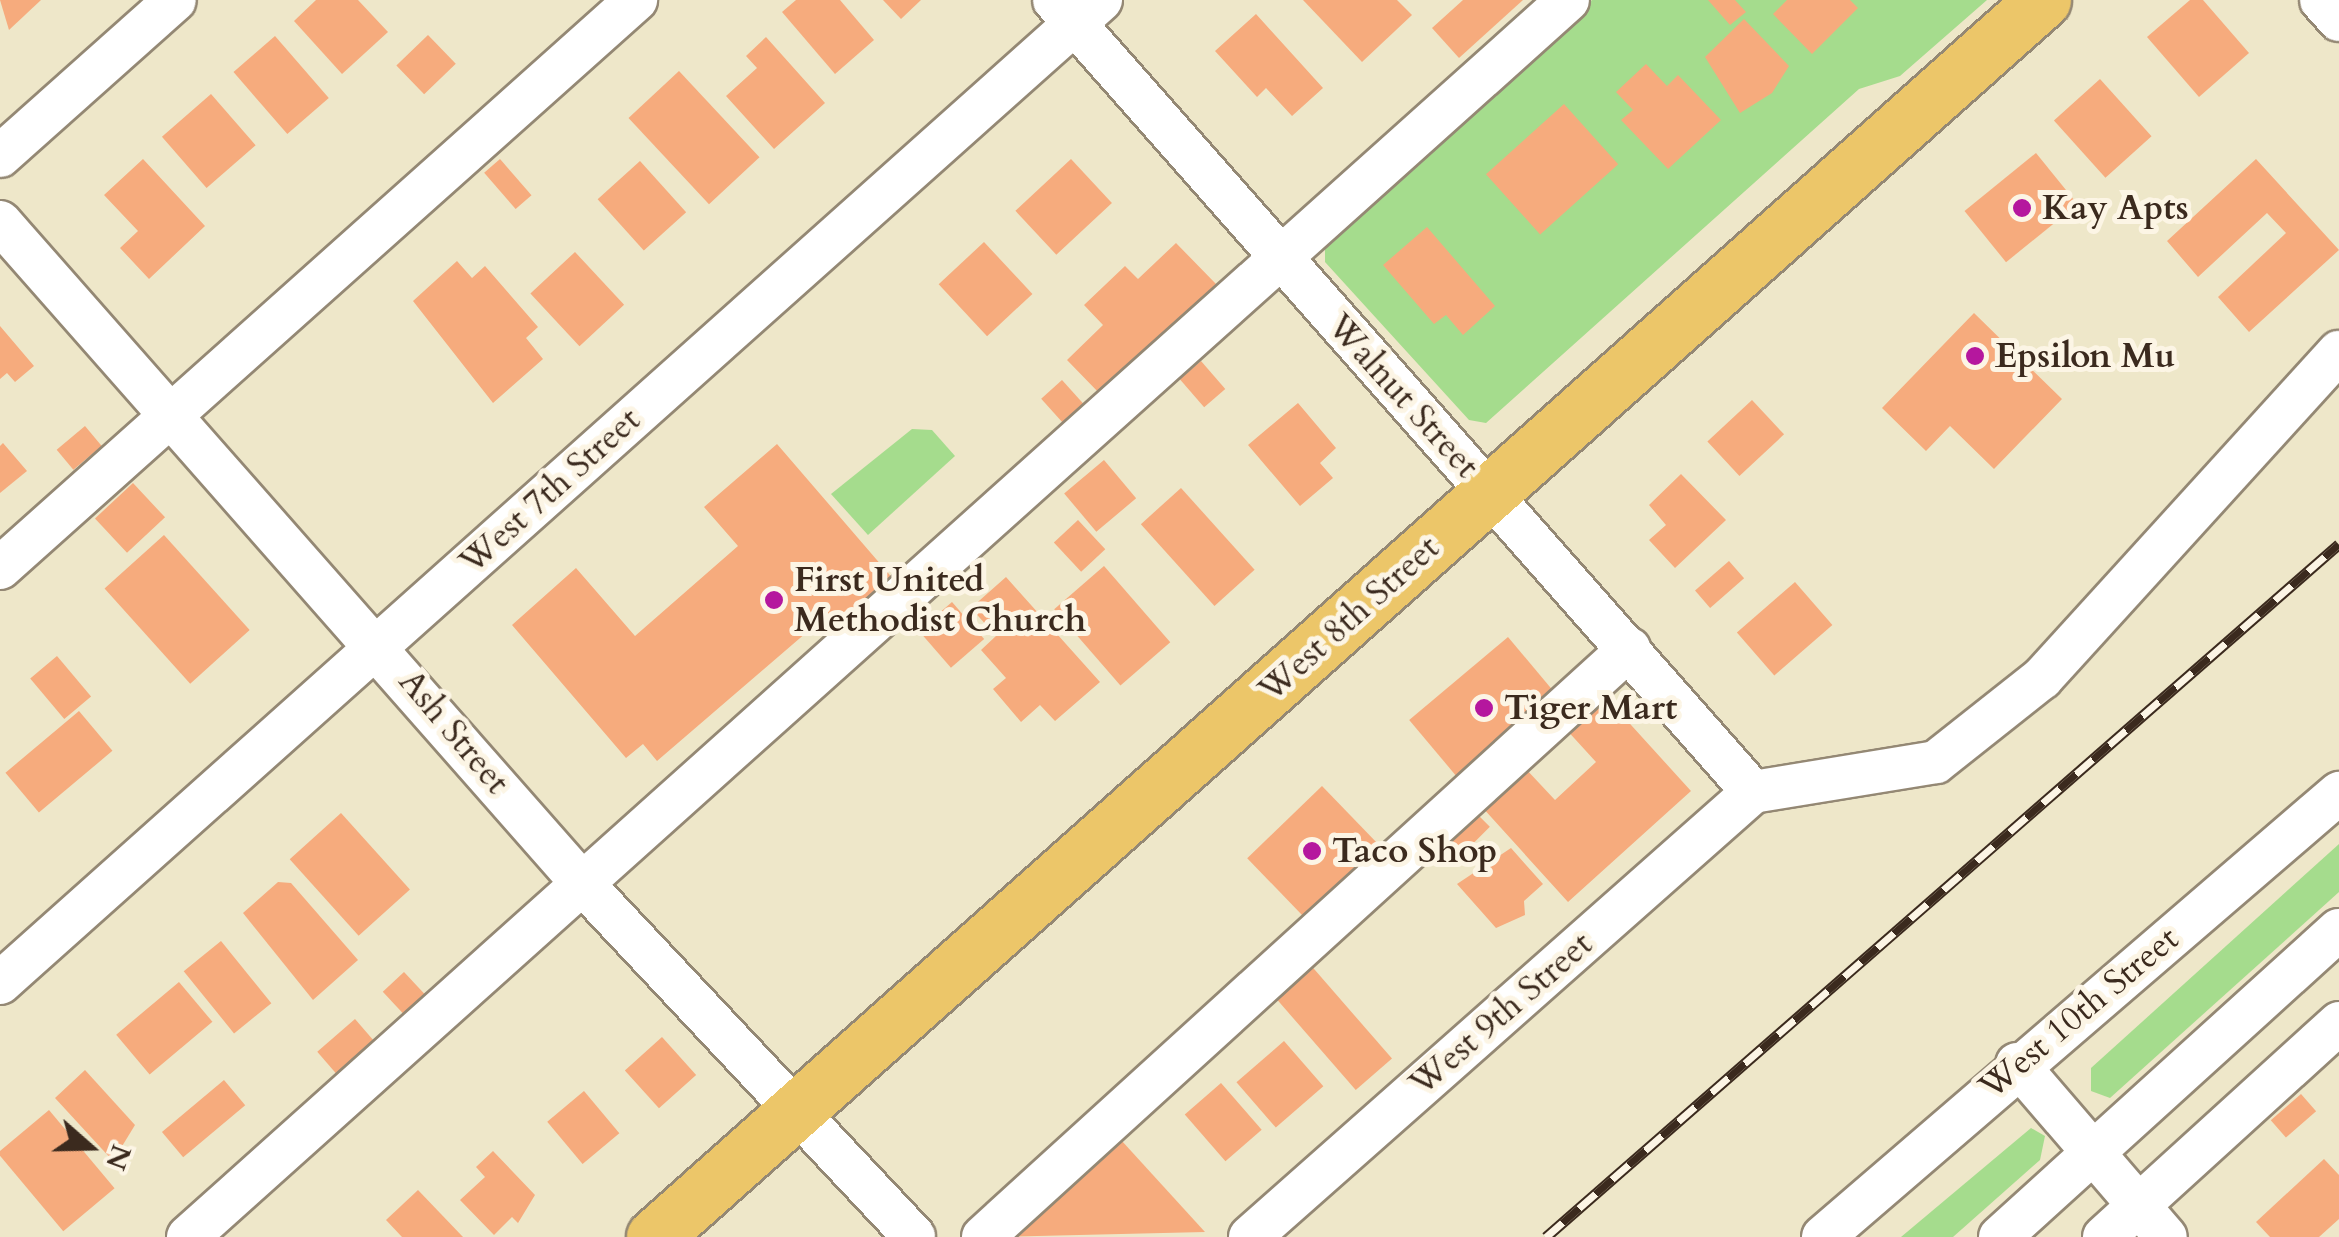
<!DOCTYPE html>
<html>
<head>
<meta charset="utf-8">
<style>
  body { margin:0 }
  #map { position:relative; width:2339px; height:1237px; overflow:hidden; background:#eee7c9; font-family:Cardo,serif }
  div>[style] { position:absolute }
  [style*='--x'] { left:calc(var(--x)*1px); top:calc(var(--y)*1px); width:calc(var(--w)*1px); rotate:calc(var(--a)*1deg) }
  .green>* { inset:0; background:#a5dc8d }
  .building>* { inset:0; background:#f6ab7d; transform-origin:0 0 }
  .roads { filter:drop-shadow(2px 0 #948874) drop-shadow(-2px 0 #948874) drop-shadow(0 2px #948874) drop-shadow(0 -2px #948874) }
  .minor>* { height:42px; margin:-21px; padding:0 21px; transform-origin:21px; border-radius:21px; background:#fff }
  .major>* { height:55px; margin:-27.5px; padding:0 27.5px; transform-origin:27.5px; border-radius:27.5px; background:#ecc669 }
  .rail>* { height:11px; margin-top:-5.5px; transform-origin:0; background:repeating-linear-gradient(90deg,#fcf5e5 0 22px,#3b2a1e 0 44px); box-sizing:border-box; border-block:2px solid #3b2a1e }
  .dots>* { width:28px; height:28px; translate:-50% -50%; box-sizing:border-box; border:5px solid #fcf5e5; border-radius:50% }
  span { translate:-50% -50%; white-space:nowrap; text-align:center; line-height:1.15; -webkit-text-stroke:10px #fcf5e5; paint-order:stroke }
  .poi-label { font-size:35px; color:#3b2a1e; font-weight:700 }
  .left { translate:0 -50%; text-align:left }
  .street-label { font-size:35px; color:#3b2a1e }
  .north { position:absolute; left:40px; top:1097px; width:100px; height:100px; -webkit-text-stroke:8px #fcf5e5; paint-order:stroke; rotate:110deg; font-size:28px; font-weight:700; line-height:40px; text-align:center; color:#3b2a1e }
  .north::after { content:''; display:block; margin:auto; width:35px; height:45px; background:#3b2a1e; clip-path:polygon(50% 0,100% 100%,50% 72%,0 100%) }
</style>
</head>
<body>
<div id="map">
  <div class="green">
    <i style="clip-path:polygon(1592px 0,1987px 0,1900px 76px,1859px 89px,1486px 423px,1469px 420px,1325px 262px,1325px 244px)"></i>
    <i style="clip-path:polygon(912px 429px,932px 430px,955px 456px,868px 535px,831px 494px)"></i>
    <i style="clip-path:polygon(2339px 844px,2339px 892px,2110px 1098px,2091px 1091px,2091px 1068px)"></i>
    <i style="clip-path:polygon(2031px 1128px,2045px 1136px,2040px 1160px,1953px 1237px,1901px 1237px)"></i>
  </div>
  <div class="building">
    <i style="clip-path:polygon(0 0,41px 0,9px 30px)"></i>
    <i style="clip-path:polygon(316px 0,358px 0,388px 32px,342px 74px,294px 21px)"></i>
    <i style="clip-path:polygon(796px 0,840px 0,874px 40px,835px 74px,782px 12px)"></i>
    <i style="clip-path:polygon(883px 0,921px 0,901px 19px)"></i>
    <i style="clip-path:polygon(1303px 0,1397px 0,1412px 15px,1362px 62px)"></i>
    <i style="clip-path:polygon(1463px 0,1523px 0,1459px 58px,1432px 28px)"></i>
    <i style="clip-path:polygon(1708px 0,1735px 0,1746px 12px,1730px 25px)"></i>
    <i style="clip-path:polygon(1787px 0,1850px 0,1858px 8px,1812px 54px,1773px 14px)"></i>
    <i style="clip-path:polygon(2190px 0,2203px 0,2249px 53px,2199px 97px,2147px 37px)"></i>
    <i style="clip-path:polygon(1256px 14px,1323px 88px,1292px 116px,1266px 88px,1257px 97px,1215px 51px)"></i>
    <i style="clip-path:polygon(1744px 19px,1789px 66px,1772px 93px,1740px 113px,1705px 57px)"></i>
    <i style="left:428px;top:35px;width:40px;height:44px;rotate:46deg"></i>
    <i style="left:275px;top:36px;width:82px;height:55px;rotate:49deg"></i>
    <i style="clip-path:polygon(766px 37px,825px 103px,774px 149px,726px 96px,757px 68px,746px 56px)"></i>
    <i style="clip-path:polygon(1646px 64px,1667px 86px,1678px 75px,1721px 120px,1668px 169px,1621px 120px,1633px 110px,1616px 92px)"></i>
    <i style="left:679px;top:71px;width:118px;height:69px;rotate:47deg"></i>
    <i style="left:2100px;top:79px;width:77px;height:62px;rotate:48deg"></i>
    <i style="left:211px;top:94px;width:68px;height:65px;rotate:49deg"></i>
    <i style="left:1564px;top:104px;width:81px;height:105px;rotate:48deg"></i>
    <i style="left:2036px;top:153px;width:66px;height:92px;rotate:51deg"></i>
    <i style="clip-path:polygon(143px 159px,205px 226px,149px 279px,120px 248px,138px 231px,104px 195px)"></i>
    <i style="left:500px;top:159px;width:48px;height:21px;rotate:49deg"></i>
    <i style="left:1071px;top:159px;width:60px;height:76px;rotate:47deg"></i>
    <i style="clip-path:polygon(2256px 159px,2339px 250px,2249px 332px,2218px 297px,2286px 233px,2267px 213px,2198px 277px,2167px 241px)"></i>
    <i style="left:640px;top:161px;width:69px;height:57px;rotate:48deg"></i>
    <i style="clip-path:polygon(1427px 227px,1495px 306px,1463px 335px,1446px 315px,1434px 324px,1383px 265px)"></i>
    <i style="left:984px;top:242px;width:71px;height:62px;rotate:47deg"></i>
    <i style="clip-path:polygon(1176px 243px,1216px 284px,1101px 395px,1067px 360px,1103px 325px,1084px 305px,1125px 266px,1138px 279px)"></i>
    <i style="left:575px;top:252px;width:72px;height:61px;rotate:47deg"></i>
    <i style="clip-path:polygon(457px 261px,472px 278px,485px 266px,538px 327px,526px 338px,543px 359px,493px 403px,413px 301px)"></i>
    <i style="clip-path:polygon(1974px 313px,2062px 399px,1994px 469px,1950px 426px,1926px 451px,1882px 408px)"></i>
    <i style="clip-path:polygon(0 326px,34px 366px,15px 382px,7px 373px,0 379px)"></i>
    <i style="left:1201px;top:361px;width:37px;height:28px;rotate:49deg"></i>
    <i style="left:1062px;top:380px;width:36px;height:28px;rotate:48deg"></i>
    <i style="left:1752px;top:400px;width:47px;height:61px;rotate:47deg"></i>
    <i style="clip-path:polygon(1298px 403px,1336px 448px,1320px 463px,1333px 478px,1300px 506px,1248px 445px)"></i>
    <i style="left:85px;top:426px;width:26px;height:37px;rotate:50deg"></i>
    <i style="clip-path:polygon(3px 443px,27px 471px,0 493px,0 446px)"></i>
    <i style="clip-path:polygon(777px 444px,895px 581px,833px 634px,821px 620px,657px 761px,643px 744px,626px 758px,512px 625px,576px 568px,635px 636px,738px 546px,704px 507px)"></i>
    <i style="left:1104px;top:460px;width:50px;height:52px;rotate:50deg"></i>
    <i style="clip-path:polygon(1681px 474px,1726px 520px,1675px 568px,1649px 540px,1666px 525px,1649px 505px)"></i>
    <i style="left:133px;top:483px;width:47px;height:52px;rotate:47deg"></i>
    <i style="left:1181px;top:488px;width:110px;height:54px;rotate:48deg"></i>
    <i style="left:1078px;top:520px;width:40px;height:33px;rotate:47deg"></i>
    <i style="left:164px;top:535px;width:128px;height:80px;rotate:48deg"></i>
    <i style="left:1729px;top:561px;width:23px;height:45px;rotate:49deg"></i>
    <i style="left:1104px;top:566px;width:101px;height:66px;rotate:49deg"></i>
    <i style="clip-path:polygon(1006px 577px,1100px 682px,1055px 721px,1040px 705px,1021px 722px,993px 689px,1006px 678px,981px 650px,996px 636px,971px 608px)"></i>
    <i style="left:1795px;top:582px;width:57px;height:77px;rotate:49deg"></i>
    <i style="left:952px;top:602px;width:49px;height:44px;rotate:49deg"></i>
    <i style="left:1508px;top:637px;width:77px;height:129px;rotate:50deg"></i>
    <i style="left:57px;top:656px;width:53px;height:35px;rotate:50deg"></i>
    <i style="clip-path:polygon(1602px 693px,1691px 791px,1568px 902px,1482px 807px,1525px 768px,1555px 800px,1596px 762px,1564px 727px)"></i>
    <i style="left:79px;top:711px;width:52px;height:96px;rotate:50deg"></i>
    <i style="left:1322px;top:786px;width:81px;height:104px;rotate:46deg"></i>
    <i style="left:1475px;top:812px;width:21px;height:41px;rotate:45deg"></i>
    <i style="left:341px;top:813px;width:103px;height:69px;rotate:48deg"></i>
    <i style="clip-path:polygon(1511px 848px,1543px 884px,1524px 901px,1525px 915px,1496px 928px,1457px 884px)"></i>
    <i style="clip-path:polygon(278px 882px,291px 883px,358px 960px,313px 1000px,243px 913px)"></i>
    <i style="left:221px;top:941px;width:80px;height:48px;rotate:51deg"></i>
    <i style="left:1308px;top:962px;width:128px;height:48px;rotate:49deg"></i>
    <i style="left:404px;top:972px;width:37px;height:29px;rotate:47deg"></i>
    <i style="left:179px;top:982px;width:52px;height:82px;rotate:50deg"></i>
    <i style="left:355px;top:1019px;width:33px;height:50px;rotate:49deg"></i>
    <i style="left:662px;top:1037px;width:51px;height:50px;rotate:48deg"></i>
    <i style="left:1284px;top:1041px;width:60px;height:63px;rotate:49deg"></i>
    <i style="clip-path:polygon(85px 1070px,135px 1125px,113px 1161px,55px 1098px)"></i>
    <i style="left:224px;top:1080px;width:33px;height:81px;rotate:50deg"></i>
    <i style="left:1221px;top:1083px;width:62px;height:48px;rotate:49deg"></i>
    <i style="left:584px;top:1091px;width:55px;height:48px;rotate:50deg"></i>
    <i style="left:2301px;top:1094px;width:23px;height:40px;rotate:49deg"></i>
    <i style="left:49px;top:1110px;width:102px;height:67px;rotate:50deg"></i>
    <i style="clip-path:polygon(1111px 1129px,1205px 1232px,994px 1237px)"></i>
    <i style="clip-path:polygon(493px 1151px,535px 1195px,518px 1223px,512px 1217px,494px 1235px,460px 1200px,485px 1177px,476px 1167px)"></i>
    <i style="clip-path:polygon(2324px 1159px,2339px 1175px,2339px 1219px,2319px 1237px,2270px 1237px,2256px 1222px)"></i>
    <i style="clip-path:polygon(418px 1190px,463px 1237px,402px 1237px,386px 1220px)"></i>
  </div>
  <div class="roads">
    <div class="minor">
      <i style="--x:1054;--y:0;--w:1056;--a:48.57"></i>
      <i style="--x:2321;--y:0;--w:27;--a:48"></i>
      <i style="--x:0;--y:156;--w:234;--a:-41.7"></i>
      <i style="--x:0;--y:222;--w:881;--a:48.64"></i>
      <i style="--x:582;--y:883;--w:485;--a:46.8"></i>
      <i style="--x:0;--y:568;--w:853;--a:-41.77"></i>
      <i style="--x:1753;--y:792;--w:185;--a:-9.3"></i>
      <i style="--x:1936;--y:762;--w:135;--a:-38.4"></i>
      <i style="--x:2042;--y:678;--w:441;--a:-47.7"></i>
      <i style="--x:0;--y:983;--w:1476;--a:-41.76"></i>
      <i style="--x:2017;--y:1064;--w:228;--a:49.3"></i>
      <i style="--x:188;--y:1237;--w:1853;--a:-41.87"></i>
      <i style="--x:983;--y:1237;--w:874;--a:-42.31"></i>
      <i style="--x:1250;--y:1237;--w:672;--a:-41.5"></i>
      <i style="--x:1823;--y:1237;--w:681;--a:-40.71"></i>
      <i style="--x:2000;--y:1237;--w:457;--a:-42.2"></i>
      <i style="--x:2104;--y:1237;--w:318;--a:-42.3"></i>
    </div>
    <div class="major">
      <i style="--x:654;--y:1237;--w:1860;--a:-41.69"></i>
    </div>
  </div>
  <div class="rail">
    <i style="--x:1546;--y:1237;--w:1053;--a:-41.15"></i>
  </div>
  <div class="dots">
    <i style="left:2022px;top:208px;background:#b5179e"></i>
    <i style="left:1975px;top:356px;background:#b5179e"></i>
    <i style="left:774px;top:600px;background:#b5179e"></i>
    <i style="left:1484px;top:708px;background:#b5179e"></i>
    <i style="left:1312px;top:851px;background:#b5179e"></i>
  </div>
  <div class="poi-label">
    <span class="left" style="left:2042px;top:208px">Kay Apts</span>
    <span class="left" style="left:1995px;top:356px">Epsilon Mu</span>
    <span class="left" style="left:794px;top:600px">First United<br>Methodist Church</span>
    <span class="left" style="left:1504px;top:708px">Tiger Mart</span>
    <span class="left" style="left:1332px;top:851px">Taco Shop</span>
  </div>
  <div class="street-label">
    <span style="left:1403px;top:396px;rotate:48deg">Walnut Street</span>
    <span style="left:550px;top:491px;rotate:-42deg">West 7th Street</span>
    <span style="left:1349px;top:619px;rotate:-42deg">West 8th Street</span>
    <span style="left:454px;top:732px;rotate:50deg">Ash Street</span>
    <span style="left:2079px;top:1013px;rotate:-40deg">West 10th Street</span>
    <span style="left:1501px;top:1014px;rotate:-41deg">West 9th Street</span>
  </div>
  <div class="north">N</div>
</div>
</body>
</html>
